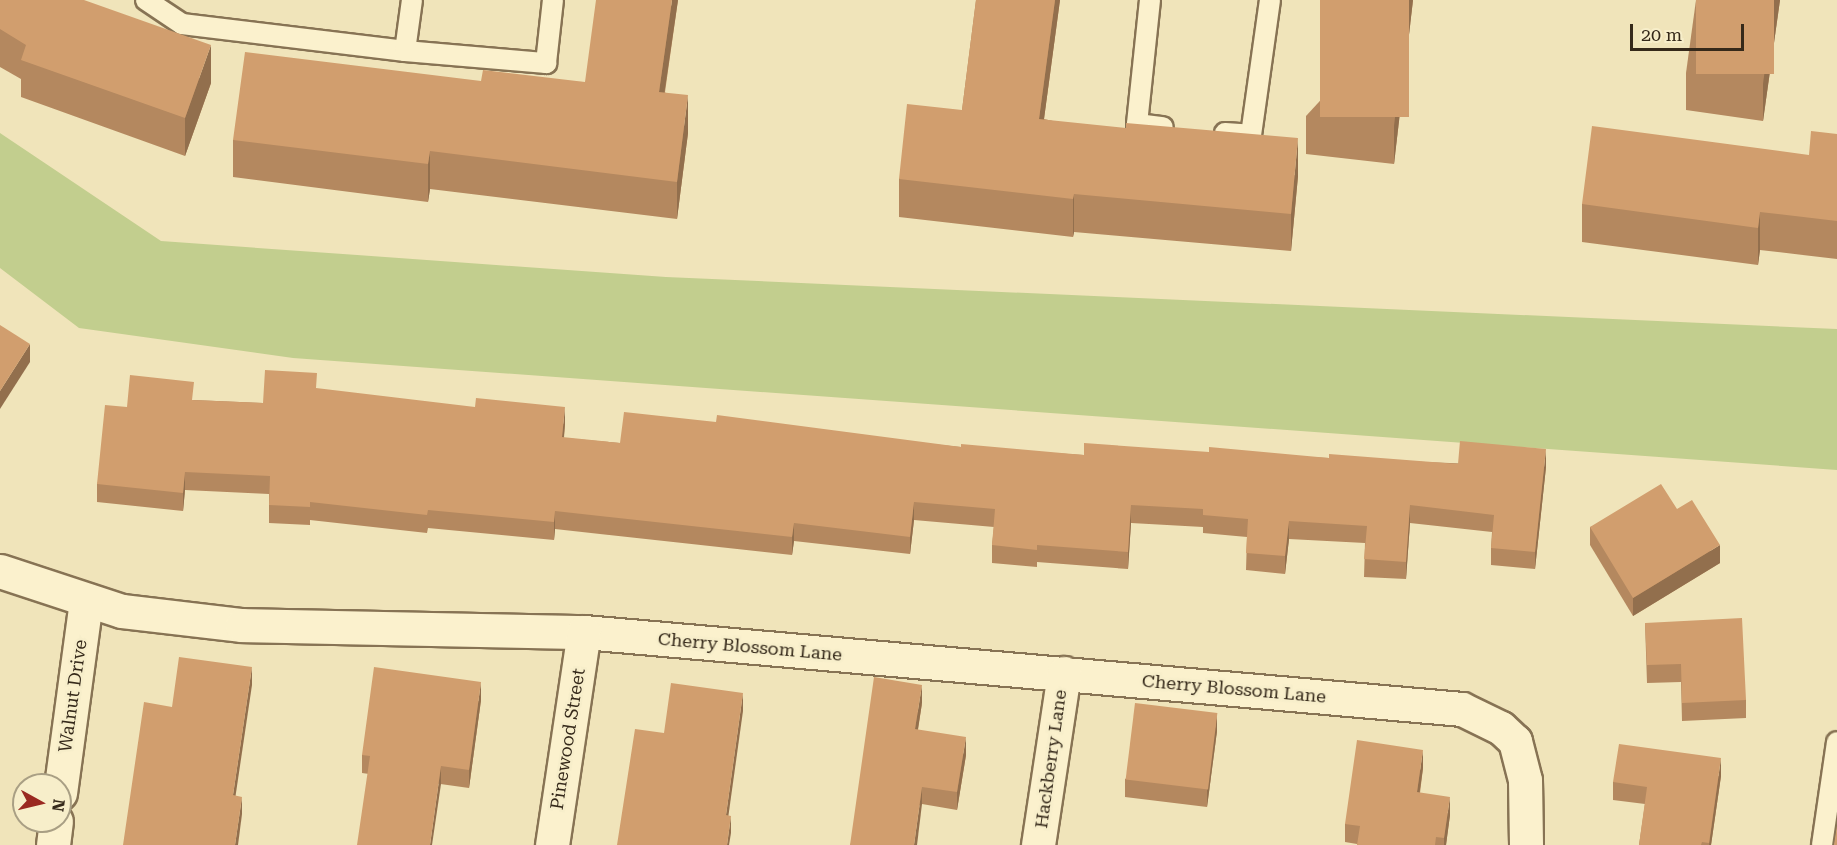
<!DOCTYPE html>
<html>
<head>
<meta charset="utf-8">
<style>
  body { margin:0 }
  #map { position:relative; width:1837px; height:845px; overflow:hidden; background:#f0e4ba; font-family:"Roboto Serif",serif }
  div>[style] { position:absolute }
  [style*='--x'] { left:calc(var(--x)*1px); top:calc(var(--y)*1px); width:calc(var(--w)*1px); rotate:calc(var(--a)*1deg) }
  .green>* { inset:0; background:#c2ce8e }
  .roads { filter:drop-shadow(2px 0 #877354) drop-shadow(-2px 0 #877354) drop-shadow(0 2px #877354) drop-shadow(0 -2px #877354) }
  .lane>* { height:20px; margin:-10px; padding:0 10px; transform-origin:10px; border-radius:10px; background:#fbf1cd }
  .street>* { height:33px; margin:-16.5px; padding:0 16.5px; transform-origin:16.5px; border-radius:16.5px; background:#fbf1cd }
  .wall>* { inset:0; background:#b4885f }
  .shaded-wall>* { inset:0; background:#926f4d }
  .building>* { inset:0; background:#d19e6e; transform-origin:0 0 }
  span { translate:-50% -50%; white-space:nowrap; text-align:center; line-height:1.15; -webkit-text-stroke:5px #f7eeca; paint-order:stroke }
  .street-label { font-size:18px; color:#35291a }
  .north { position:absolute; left:12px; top:773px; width:60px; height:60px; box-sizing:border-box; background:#f7eeca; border:2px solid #a99f84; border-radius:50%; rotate:98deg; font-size:16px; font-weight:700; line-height:24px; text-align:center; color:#35291a }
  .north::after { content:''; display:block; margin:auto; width:21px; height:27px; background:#9a2921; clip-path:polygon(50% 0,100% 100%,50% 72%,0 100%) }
  .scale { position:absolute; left:1630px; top:24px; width:114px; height:27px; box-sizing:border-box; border:3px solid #35291a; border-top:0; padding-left:8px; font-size:18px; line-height:21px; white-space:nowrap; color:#35291a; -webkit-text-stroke:4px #f7eeca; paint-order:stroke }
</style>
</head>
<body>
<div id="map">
  <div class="green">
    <i style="clip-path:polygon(0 133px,161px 241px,666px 277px,1837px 329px,1837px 470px,293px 358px,79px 328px,0 268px)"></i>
  </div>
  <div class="roads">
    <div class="lane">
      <i style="--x:146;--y:0;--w:43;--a:33.7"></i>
      <i style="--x:182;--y:24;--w:225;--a:6.9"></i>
      <i style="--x:405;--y:51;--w:142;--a:4.9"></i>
      <i style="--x:546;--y:63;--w:63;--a:-83.7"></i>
      <i style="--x:1150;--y:0;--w:125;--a:96"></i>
      <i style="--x:1137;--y:124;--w:26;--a:7"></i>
      <i style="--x:405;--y:51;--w:51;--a:-82.2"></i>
      <i style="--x:1225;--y:133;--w:26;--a:4"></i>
      <i style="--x:1251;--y:135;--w:136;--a:-82"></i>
      <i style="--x:1822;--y:845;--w:104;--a:-81.7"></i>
    </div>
    <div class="street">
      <i style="--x:0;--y:571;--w:128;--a:18.2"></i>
      <i style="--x:122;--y:611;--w:121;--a:6.7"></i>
      <i style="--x:242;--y:625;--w:342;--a:1.2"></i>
      <i style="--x:584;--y:632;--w:881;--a:5.01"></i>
      <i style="--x:1462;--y:709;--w:43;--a:26"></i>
      <i style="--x:1501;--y:728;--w:19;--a:43"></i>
      <i style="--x:1515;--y:741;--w:40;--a:75.6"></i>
      <i style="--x:1525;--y:780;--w:65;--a:89.1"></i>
      <i style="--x:60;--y:793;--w:195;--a:-82.3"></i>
      <i style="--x:53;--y:845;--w:24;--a:-83"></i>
      <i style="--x:552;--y:845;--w:215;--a:-81.5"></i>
      <i style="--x:1038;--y:845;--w:174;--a:-81.4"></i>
    </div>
  </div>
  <div class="wall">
    <i style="clip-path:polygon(0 0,211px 83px,185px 156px,21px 97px,21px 79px,0 67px)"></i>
    <i style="clip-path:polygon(678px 0,665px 92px,688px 133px,677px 219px,430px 189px,428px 202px,233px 177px,233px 140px,481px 81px,585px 82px)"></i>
    <i style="clip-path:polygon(976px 0,1060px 0,1044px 119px,1298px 176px,1291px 251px,1074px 232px,1073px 237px,899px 217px,899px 179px,962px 110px)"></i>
    <i style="clip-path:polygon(1413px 0,1394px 164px,1306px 154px,1306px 116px)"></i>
    <i style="clip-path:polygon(1696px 0,1780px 0,1763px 121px,1686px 110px,1686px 73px)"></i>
    <i style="clip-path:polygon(1837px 134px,1837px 259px,1760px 250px,1758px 265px,1582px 242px,1582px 204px,1809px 155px)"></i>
    <i style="clip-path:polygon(317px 389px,565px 424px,564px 438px,620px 443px,716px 422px,961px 447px,1084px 455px,1209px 452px,1329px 458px,1546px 467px,1535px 569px,1491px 565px,1491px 548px,1492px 532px,1410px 523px,1406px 579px,1364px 577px,1365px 543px,1289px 539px,1285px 574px,1246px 570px,1247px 537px,1203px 533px,1203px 527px,1131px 523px,1128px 569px,1037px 562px,1037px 567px,992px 563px,992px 545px,994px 527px,914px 520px,910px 554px,794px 541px,792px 555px,555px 529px,554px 540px,428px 528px,427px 533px,310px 520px,310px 525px,269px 523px,269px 494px,185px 490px,183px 511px,97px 502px,97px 484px,127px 407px,194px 400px,263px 403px)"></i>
    <i style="clip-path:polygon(1677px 509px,1720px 563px,1633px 616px,1590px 545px,1590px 527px)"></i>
    <i style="clip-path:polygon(1645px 623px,1746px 700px,1746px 718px,1682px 721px,1681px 682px,1647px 683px)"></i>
    <i style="clip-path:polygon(481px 700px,469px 788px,362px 773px,362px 755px)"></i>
    <i style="clip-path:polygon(922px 703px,918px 730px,966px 755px,957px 810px,922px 804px,850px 845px)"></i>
    <i style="clip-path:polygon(1217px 731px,1207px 807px,1125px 797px,1125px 779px)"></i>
    <i style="clip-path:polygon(1423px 768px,1420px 793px,1450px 815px,1446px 845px,1357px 845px,1357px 844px,1345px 842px,1345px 824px)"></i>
    <i style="clip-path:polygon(1721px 776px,1711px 845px,1639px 845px,1645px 804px,1613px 800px,1613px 782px)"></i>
  </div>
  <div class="shaded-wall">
    <i style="clip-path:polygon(672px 0,678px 0,659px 129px,659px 92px)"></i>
    <i style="clip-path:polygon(1055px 0,1060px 0,1039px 156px,1039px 119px)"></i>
    <i style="clip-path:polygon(1409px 0,1413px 0,1394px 164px,1394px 126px)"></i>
    <i style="clip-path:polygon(1774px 0,1780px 0,1763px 121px,1763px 84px)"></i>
    <i style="clip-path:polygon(211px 45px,211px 83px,185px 156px,185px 118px)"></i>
    <i style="clip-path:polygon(688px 95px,688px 133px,677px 219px,677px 182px)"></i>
    <i style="clip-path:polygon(1298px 138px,1298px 176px,1291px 251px,1291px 214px)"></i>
    <i style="clip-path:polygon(430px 151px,430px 189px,428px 202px,428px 164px)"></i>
    <i style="clip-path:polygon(1074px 194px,1074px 232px,1073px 237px,1073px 199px)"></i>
    <i style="clip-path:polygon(1760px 212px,1760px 250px,1758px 265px,1758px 228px)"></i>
    <i style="clip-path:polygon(30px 344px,30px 362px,0 409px,0 391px)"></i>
    <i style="clip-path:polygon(565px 407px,565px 424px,562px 455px,562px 437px)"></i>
    <i style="clip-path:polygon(1546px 449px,1546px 467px,1535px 569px,1535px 552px)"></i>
    <i style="clip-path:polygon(185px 472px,185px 490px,183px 511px,183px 493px)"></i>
    <i style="clip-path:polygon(914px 502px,914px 520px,910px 554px,910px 537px)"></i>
    <i style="clip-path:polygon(1131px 505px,1131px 523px,1128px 569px,1128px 552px)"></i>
    <i style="clip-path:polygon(1410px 505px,1410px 523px,1406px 579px,1406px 562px)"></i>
    <i style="clip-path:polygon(555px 511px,555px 529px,554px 540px,554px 522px)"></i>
    <i style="clip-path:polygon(1289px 521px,1289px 539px,1285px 574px,1285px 556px)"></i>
    <i style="clip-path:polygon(794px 523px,794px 541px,792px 555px,792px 537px)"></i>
    <i style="clip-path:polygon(1720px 545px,1720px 563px,1633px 616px,1633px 598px)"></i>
    <i style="clip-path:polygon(252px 667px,252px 685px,233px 813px,233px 795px)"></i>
    <i style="clip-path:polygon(481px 682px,481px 700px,469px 788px,469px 770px)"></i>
    <i style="clip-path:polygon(922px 685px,922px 703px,915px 747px,915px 729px)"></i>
    <i style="clip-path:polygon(743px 693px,743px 711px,726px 833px,726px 815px)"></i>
    <i style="clip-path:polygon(1217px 713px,1217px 731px,1207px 807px,1207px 790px)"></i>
    <i style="clip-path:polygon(966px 737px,966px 755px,957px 810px,957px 792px)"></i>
    <i style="clip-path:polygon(1423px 750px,1423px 768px,1417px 810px,1417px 792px)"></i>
    <i style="clip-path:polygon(1721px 758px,1721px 776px,1711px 845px,1709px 845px)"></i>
    <i style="clip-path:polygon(441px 766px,441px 784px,432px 845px,430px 845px)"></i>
    <i style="clip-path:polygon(922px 787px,922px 804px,917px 845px,914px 845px)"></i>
    <i style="clip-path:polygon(242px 797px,242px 814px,238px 845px,235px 845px)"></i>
    <i style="clip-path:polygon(1450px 797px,1450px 815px,1446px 845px,1444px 845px,1444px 838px)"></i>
    <i style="clip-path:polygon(731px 816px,731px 833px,729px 845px,727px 845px)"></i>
  </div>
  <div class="building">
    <i style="clip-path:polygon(0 0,84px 0,211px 45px,185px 118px,21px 60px,26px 45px,0 29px)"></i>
    <i style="clip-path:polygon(596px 0,672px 0,659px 92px,688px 95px,677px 182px,430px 151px,428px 164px,233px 140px,245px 52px,481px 81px,483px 70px,585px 82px)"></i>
    <i style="clip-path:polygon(976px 0,1055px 0,1039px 119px,1126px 128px,1126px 123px,1298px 138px,1291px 214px,1074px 194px,1073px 199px,899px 179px,907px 104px,962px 110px)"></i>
    <i style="left:1320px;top:0;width:89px;height:117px"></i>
    <i style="left:1696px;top:0;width:78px;height:74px"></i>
    <i style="clip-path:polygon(1592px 126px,1809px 155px,1811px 131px,1837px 134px,1837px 221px,1760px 212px,1758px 228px,1582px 204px)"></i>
    <i style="clip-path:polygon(0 325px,30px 344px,0 391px)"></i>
    <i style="clip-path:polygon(265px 370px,317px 373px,316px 388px,475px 407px,476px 398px,565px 407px,562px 437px,620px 443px,624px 412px,716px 422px,717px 415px,961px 447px,961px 444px,1084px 455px,1084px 443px,1209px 452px,1209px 447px,1329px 458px,1329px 454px,1458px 464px,1460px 441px,1546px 449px,1535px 552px,1491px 548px,1494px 515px,1410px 505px,1406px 562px,1364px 559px,1367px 526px,1289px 521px,1285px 556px,1246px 553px,1248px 519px,1203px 515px,1203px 509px,1131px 505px,1128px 552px,1037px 545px,1037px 550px,992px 545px,995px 509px,914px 502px,910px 537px,794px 523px,792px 537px,555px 511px,554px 522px,428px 510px,427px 515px,310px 502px,310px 507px,269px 505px,270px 476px,185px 472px,183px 493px,97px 484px,105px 405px,127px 407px,130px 375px,194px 382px,192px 400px,263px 403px)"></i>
    <i style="clip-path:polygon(1661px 484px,1677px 509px,1692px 500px,1720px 545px,1633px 598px,1590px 527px)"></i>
    <i style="clip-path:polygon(1742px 618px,1746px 700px,1682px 703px,1681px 664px,1647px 665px,1645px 623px)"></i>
    <i style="clip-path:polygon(179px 657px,252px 667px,233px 795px,242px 797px,235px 845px,123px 845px,144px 702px,172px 707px)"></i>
    <i style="clip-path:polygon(374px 667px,481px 682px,469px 770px,441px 766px,430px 845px,357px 845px,370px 756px,362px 755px)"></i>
    <i style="clip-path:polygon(874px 677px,922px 685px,915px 729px,966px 737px,957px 792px,922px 787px,914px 845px,850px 845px)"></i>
    <i style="clip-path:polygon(671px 683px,743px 693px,726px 815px,731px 816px,727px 845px,617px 845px,635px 729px,664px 733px)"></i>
    <i style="left:1135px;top:703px;width:83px;height:77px;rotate:7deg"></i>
    <i style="clip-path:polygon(1357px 740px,1423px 750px,1417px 792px,1450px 797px,1444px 838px,1436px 837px,1435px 845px,1357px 845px,1360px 826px,1345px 824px)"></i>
    <i style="clip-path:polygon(1619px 744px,1721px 758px,1709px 843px,1702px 842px,1701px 845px,1639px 845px,1647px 787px,1613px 782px)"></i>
    <i style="clip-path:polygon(1837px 826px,1837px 845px,1834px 845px)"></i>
  </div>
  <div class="street-label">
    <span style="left:750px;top:647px;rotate:5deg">Cherry Blossom Lane</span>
    <span style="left:1234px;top:689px;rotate:5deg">Cherry Blossom Lane</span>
    <span style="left:73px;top:696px;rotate:-82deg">Walnut Drive</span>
    <span style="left:568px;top:739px;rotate:-81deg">Pinewood Street</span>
    <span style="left:1051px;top:759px;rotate:-82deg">Hackberry Lane</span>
  </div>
  <div class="north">N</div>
  <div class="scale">20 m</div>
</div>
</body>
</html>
